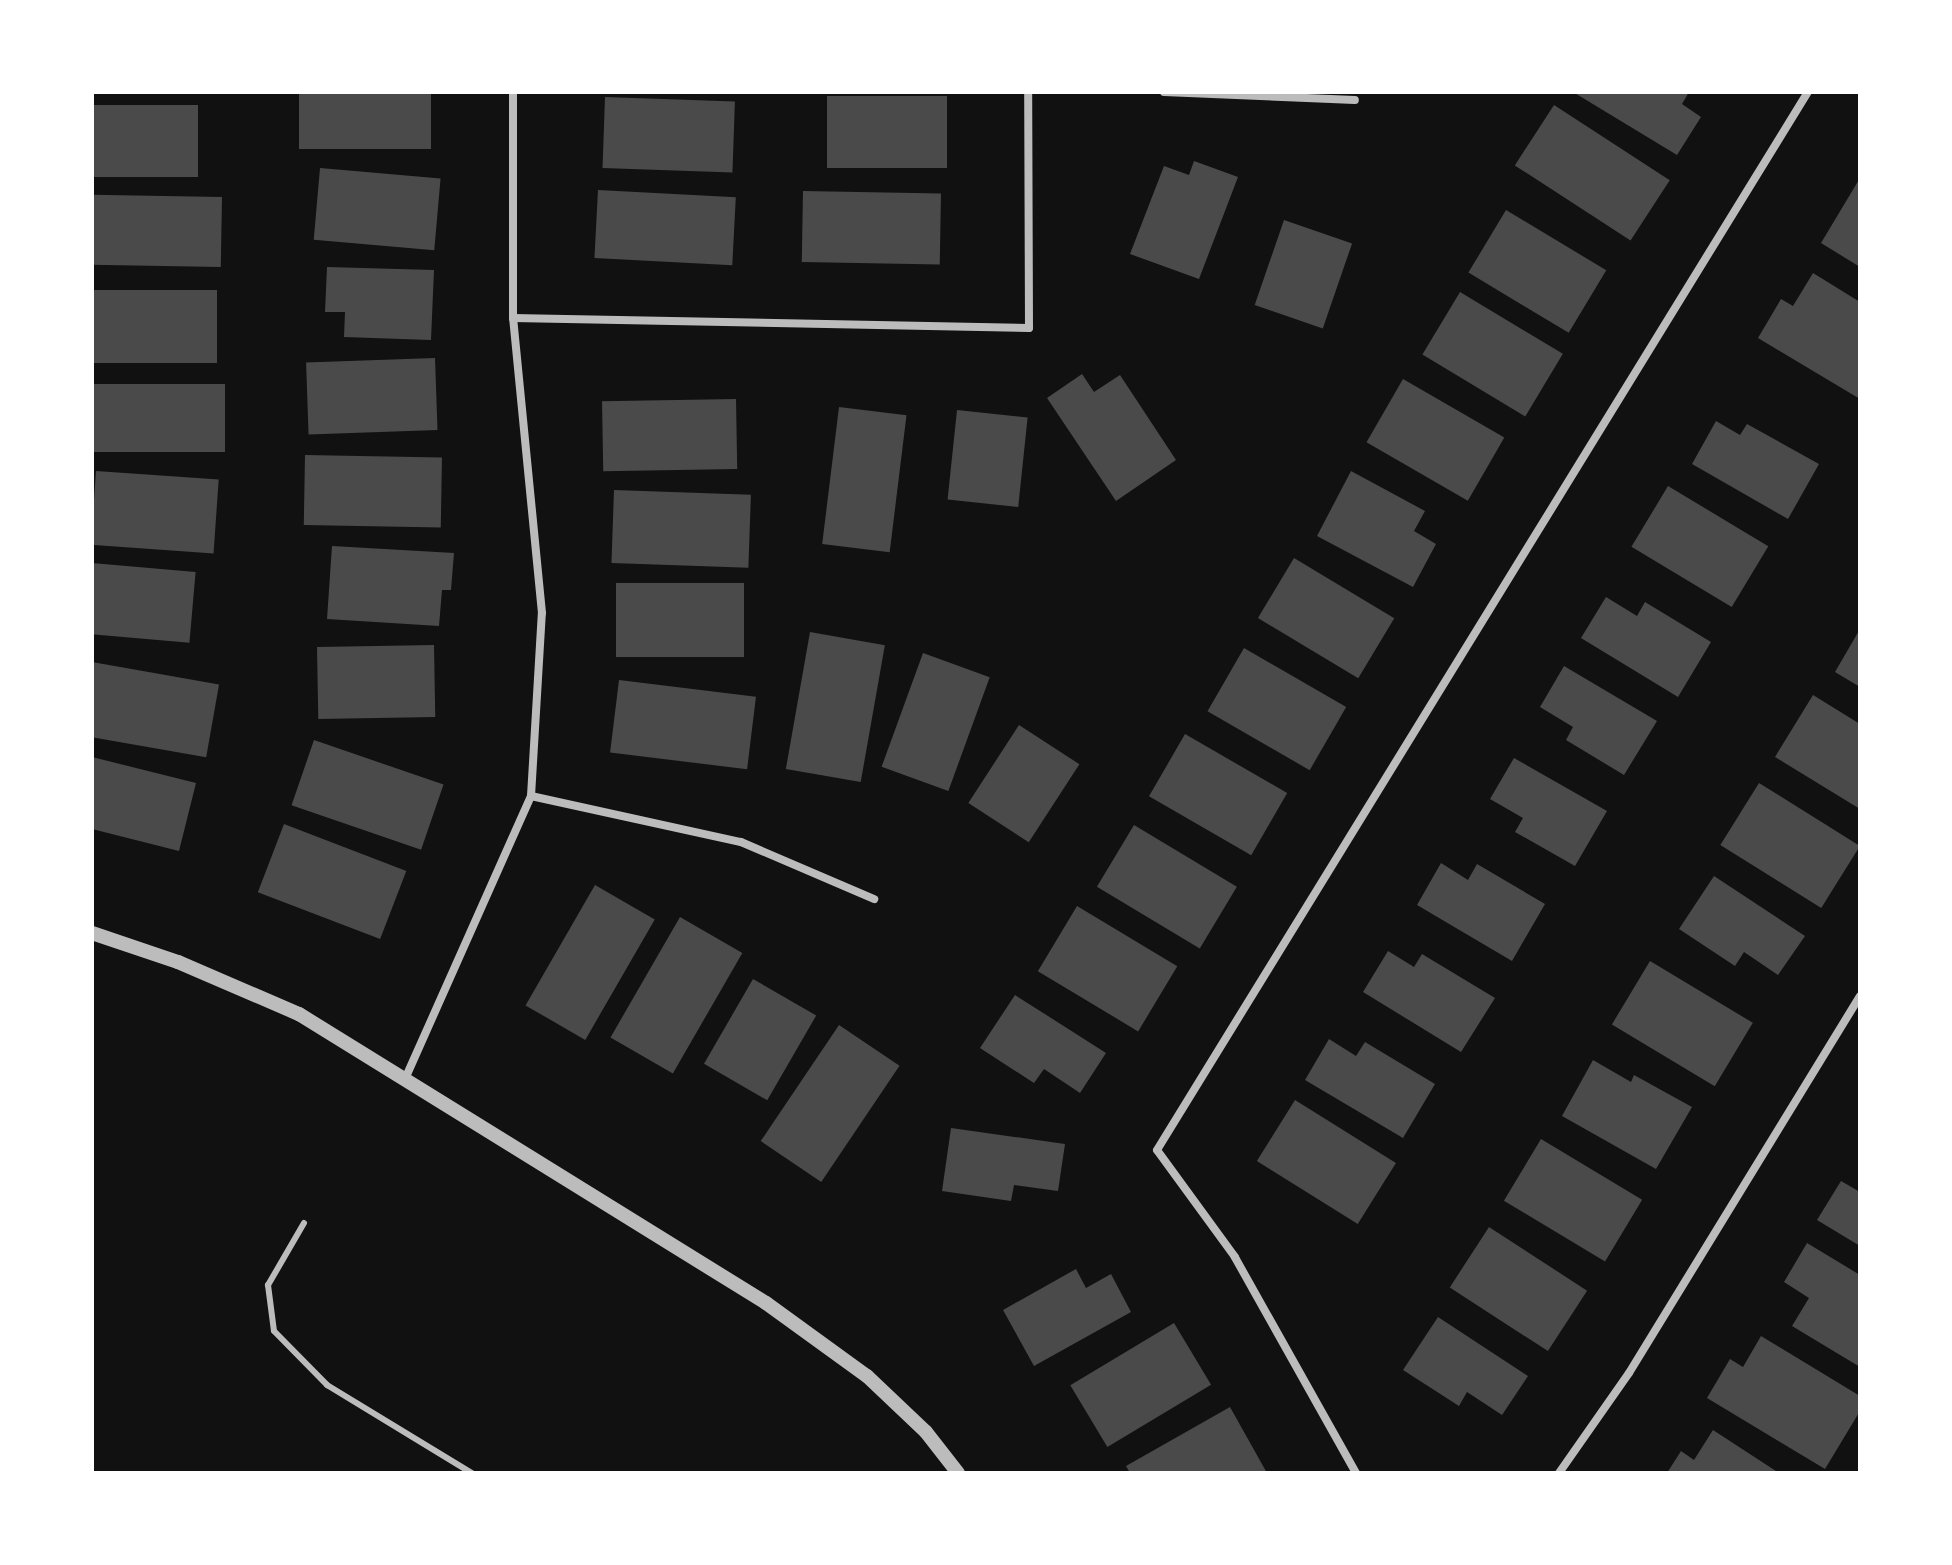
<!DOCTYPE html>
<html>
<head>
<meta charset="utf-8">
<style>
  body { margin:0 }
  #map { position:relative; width:1952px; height:1565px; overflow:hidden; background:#111; font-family:Roboto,sans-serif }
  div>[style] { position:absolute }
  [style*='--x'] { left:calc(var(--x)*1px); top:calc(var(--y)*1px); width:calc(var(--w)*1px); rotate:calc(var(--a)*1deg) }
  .building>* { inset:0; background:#4a4a4a; transform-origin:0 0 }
  .service>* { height:6px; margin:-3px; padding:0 3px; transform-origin:3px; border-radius:3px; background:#bcbcbc }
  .minor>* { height:8px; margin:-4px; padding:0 4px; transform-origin:4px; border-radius:4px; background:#bcbcbc }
  .tertiary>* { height:14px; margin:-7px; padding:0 7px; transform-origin:7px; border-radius:7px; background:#bcbcbc }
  span { translate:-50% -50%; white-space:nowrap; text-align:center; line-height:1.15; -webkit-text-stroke:6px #fff; paint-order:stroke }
  .frame { position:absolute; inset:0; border:94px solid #fff; pointer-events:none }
</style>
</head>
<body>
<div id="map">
  <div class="building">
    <i style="left:299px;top:92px;width:132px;height:57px"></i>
    <i style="clip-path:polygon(1573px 92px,1689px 92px,1682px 104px,1701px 117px,1677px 155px)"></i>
    <i style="left:827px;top:96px;width:120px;height:72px"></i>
    <i style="left:605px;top:97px;width:130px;height:71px;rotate:2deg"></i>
    <i style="left:198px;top:105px;width:72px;height:106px;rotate:90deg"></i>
    <i style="left:1554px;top:105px;width:138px;height:72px;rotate:33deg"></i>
    <i style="clip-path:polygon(1194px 161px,1238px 177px,1199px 279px,1130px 254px,1164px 166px,1189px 175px)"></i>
    <i style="left:320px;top:168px;width:121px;height:72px;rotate:5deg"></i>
    <i style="clip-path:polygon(1860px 178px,1860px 267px,1821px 243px)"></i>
    <i style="left:598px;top:190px;width:138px;height:68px;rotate:3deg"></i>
    <i style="left:803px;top:191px;width:138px;height:71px;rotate:1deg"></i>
    <i style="left:222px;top:197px;width:70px;height:130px;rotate:91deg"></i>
    <i style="left:1506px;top:210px;width:117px;height:73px;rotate:31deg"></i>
    <i style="left:1284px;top:220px;width:72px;height:90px;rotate:19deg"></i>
    <i style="clip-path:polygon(327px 267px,434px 270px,431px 340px,344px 337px,345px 312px,325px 312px)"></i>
    <i style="clip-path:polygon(1813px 273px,1860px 302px,1860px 399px,1758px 338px,1781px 299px,1793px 306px)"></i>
    <i style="left:92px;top:290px;width:125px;height:73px"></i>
    <i style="left:1460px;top:292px;width:120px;height:73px;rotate:31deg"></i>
    <i style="left:435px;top:358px;width:72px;height:129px;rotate:88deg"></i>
    <i style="clip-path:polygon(1082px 374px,1094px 392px,1120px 375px,1176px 460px,1116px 501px,1047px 398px)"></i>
    <i style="left:1403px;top:379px;width:117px;height:73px;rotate:30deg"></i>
    <i style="left:92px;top:384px;width:133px;height:68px"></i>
    <i style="left:736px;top:399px;width:70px;height:134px;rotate:89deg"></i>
    <i style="left:839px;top:407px;width:68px;height:138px;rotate:7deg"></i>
    <i style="left:957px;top:410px;width:71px;height:90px;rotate:6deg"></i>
    <i style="clip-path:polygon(1716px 421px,1740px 435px,1747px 424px,1819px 464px,1788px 519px,1692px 464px)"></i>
    <i style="left:305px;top:455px;width:137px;height:70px;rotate:1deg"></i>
    <i style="left:96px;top:471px;width:123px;height:74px;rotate:4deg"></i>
    <i style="clip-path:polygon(1351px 471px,1425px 511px,1414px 531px,1436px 544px,1413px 587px,1317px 536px)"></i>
    <i style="left:1668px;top:486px;width:117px;height:71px;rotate:31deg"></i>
    <i style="left:614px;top:490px;width:137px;height:73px;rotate:2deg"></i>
    <i style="clip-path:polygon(332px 546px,454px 553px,451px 590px,442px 590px,439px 626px,327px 619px)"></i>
    <i style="left:1294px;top:558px;width:117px;height:70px;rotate:31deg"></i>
    <i style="left:92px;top:563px;width:104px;height:71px;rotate:5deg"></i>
    <i style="left:616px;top:583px;width:128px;height:74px"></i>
    <i style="clip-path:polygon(1606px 597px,1637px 616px,1645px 602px,1711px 642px,1678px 697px,1581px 638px)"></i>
    <i style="clip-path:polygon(1860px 629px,1860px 687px,1835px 672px)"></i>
    <i style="left:810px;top:632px;width:76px;height:139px;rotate:10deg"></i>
    <i style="left:434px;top:645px;width:72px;height:117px;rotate:89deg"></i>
    <i style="left:1244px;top:648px;width:118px;height:73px;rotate:30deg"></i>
    <i style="left:923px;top:653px;width:71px;height:121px;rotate:20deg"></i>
    <i style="left:92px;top:662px;width:129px;height:74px;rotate:10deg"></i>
    <i style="clip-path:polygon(1564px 666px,1657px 721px,1624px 775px,1566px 740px,1573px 727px,1540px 707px)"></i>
    <i style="left:619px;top:680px;width:138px;height:73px;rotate:7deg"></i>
    <i style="clip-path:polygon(1813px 695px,1860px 724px,1860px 809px,1775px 757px)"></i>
    <i style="left:1019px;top:725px;width:72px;height:93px;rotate:33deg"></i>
    <i style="left:1185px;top:734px;width:118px;height:72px;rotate:30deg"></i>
    <i style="left:314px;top:740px;width:137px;height:69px;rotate:19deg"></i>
    <i style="clip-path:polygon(92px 757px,196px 783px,179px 851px,92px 829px)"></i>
    <i style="clip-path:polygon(1514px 758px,1607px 811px,1575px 866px,1515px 832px,1523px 818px,1490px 799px)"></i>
    <i style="left:1759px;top:783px;width:119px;height:73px;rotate:32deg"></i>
    <i style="left:284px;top:824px;width:131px;height:73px;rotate:21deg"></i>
    <i style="left:1134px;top:825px;width:120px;height:72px;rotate:31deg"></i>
    <i style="clip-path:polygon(1441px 863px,1468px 880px,1477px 864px,1545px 904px,1512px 961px,1417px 905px)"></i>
    <i style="clip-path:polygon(1714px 876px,1805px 936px,1778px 975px,1744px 952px,1735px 966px,1679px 929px)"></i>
    <i style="left:595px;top:885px;width:69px;height:139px;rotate:30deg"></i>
    <i style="left:1077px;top:906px;width:117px;height:76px;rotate:31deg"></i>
    <i style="left:680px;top:917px;width:72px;height:139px;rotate:30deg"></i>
    <i style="clip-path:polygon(1388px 951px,1414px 967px,1422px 954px,1495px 998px,1461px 1052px,1363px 992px)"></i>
    <i style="left:1650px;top:961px;width:120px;height:74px;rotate:31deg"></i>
    <i style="left:753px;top:979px;width:73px;height:98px;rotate:30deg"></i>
    <i style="clip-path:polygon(1015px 995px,1106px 1053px,1080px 1093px,1044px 1069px,1034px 1083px,980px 1048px)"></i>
    <i style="left:839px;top:1025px;width:73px;height:140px;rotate:34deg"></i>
    <i style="clip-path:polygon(1329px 1039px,1356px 1056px,1365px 1042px,1435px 1084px,1403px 1138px,1305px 1080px)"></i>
    <i style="clip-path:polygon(1593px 1060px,1631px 1082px,1634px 1075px,1692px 1107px,1656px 1169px,1562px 1116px)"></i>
    <i style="left:1295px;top:1100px;width:119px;height:72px;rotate:32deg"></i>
    <i style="clip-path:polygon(951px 1128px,1065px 1144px,1058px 1191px,1014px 1185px,1011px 1201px,942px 1191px)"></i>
    <i style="left:1541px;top:1139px;width:118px;height:72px;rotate:31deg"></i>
    <i style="clip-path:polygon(1841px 1181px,1860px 1192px,1860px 1246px,1817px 1220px)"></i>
    <i style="left:1489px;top:1227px;width:117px;height:72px;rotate:33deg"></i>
    <i style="clip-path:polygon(1807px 1243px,1860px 1275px,1860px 1367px,1792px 1326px,1809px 1298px,1784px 1282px)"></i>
    <i style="clip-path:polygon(1076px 1269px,1086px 1288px,1111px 1274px,1131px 1312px,1034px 1366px,1003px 1310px)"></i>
    <i style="clip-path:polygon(1438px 1317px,1528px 1376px,1502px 1415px,1467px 1392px,1459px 1406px,1403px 1370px)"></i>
    <i style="left:1174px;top:1323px;width:72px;height:121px;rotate:59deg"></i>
    <i style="clip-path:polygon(1761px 1336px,1860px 1396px,1860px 1411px,1825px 1469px,1707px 1398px,1730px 1359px,1743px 1367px)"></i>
    <i style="clip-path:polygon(1230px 1407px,1267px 1473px,1130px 1473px,1126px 1466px)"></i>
    <i style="clip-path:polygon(1713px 1430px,1779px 1473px,1667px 1473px,1681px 1451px,1694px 1460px)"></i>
  </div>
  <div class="service">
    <i style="--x:304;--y:1223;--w:72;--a:120.1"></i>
    <i style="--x:268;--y:1285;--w:46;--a:82.6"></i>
    <i style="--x:274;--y:1331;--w:76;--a:45.5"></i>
    <i style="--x:327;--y:1385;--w:170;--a:31.3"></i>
  </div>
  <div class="minor">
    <i style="--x:1164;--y:92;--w:191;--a:2.4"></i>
    <i style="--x:513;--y:318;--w:516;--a:1.11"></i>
    <i style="--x:1029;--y:328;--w:236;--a:-90.2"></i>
    <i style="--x:531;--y:796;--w:215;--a:12.4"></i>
    <i style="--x:741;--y:842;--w:145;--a:23.2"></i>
    <i style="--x:405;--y:1079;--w:310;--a:-66"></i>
    <i style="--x:531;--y:796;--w:183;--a:-86.6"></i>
    <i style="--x:542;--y:613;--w:296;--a:-95.6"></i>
    <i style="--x:513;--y:318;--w:226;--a:-90"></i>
    <i style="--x:1356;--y:1473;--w:248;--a:-119.3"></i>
    <i style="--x:1235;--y:1257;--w:132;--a:-126.1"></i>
    <i style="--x:1157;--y:1150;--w:1242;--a:-58.4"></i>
    <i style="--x:1559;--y:1473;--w:122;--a:-55"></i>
    <i style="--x:1629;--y:1373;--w:442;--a:-58.5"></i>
  </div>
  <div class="tertiary">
    <i style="--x:92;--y:933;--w:91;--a:18.6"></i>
    <i style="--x:178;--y:962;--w:132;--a:23.3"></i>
    <i style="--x:299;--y:1014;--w:549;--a:31.75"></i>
    <i style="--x:766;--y:1303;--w:125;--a:35.9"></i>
    <i style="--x:867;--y:1376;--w:81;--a:43.5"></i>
    <i style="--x:926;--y:1432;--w:52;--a:52"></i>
  </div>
  <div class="frame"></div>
</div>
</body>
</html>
